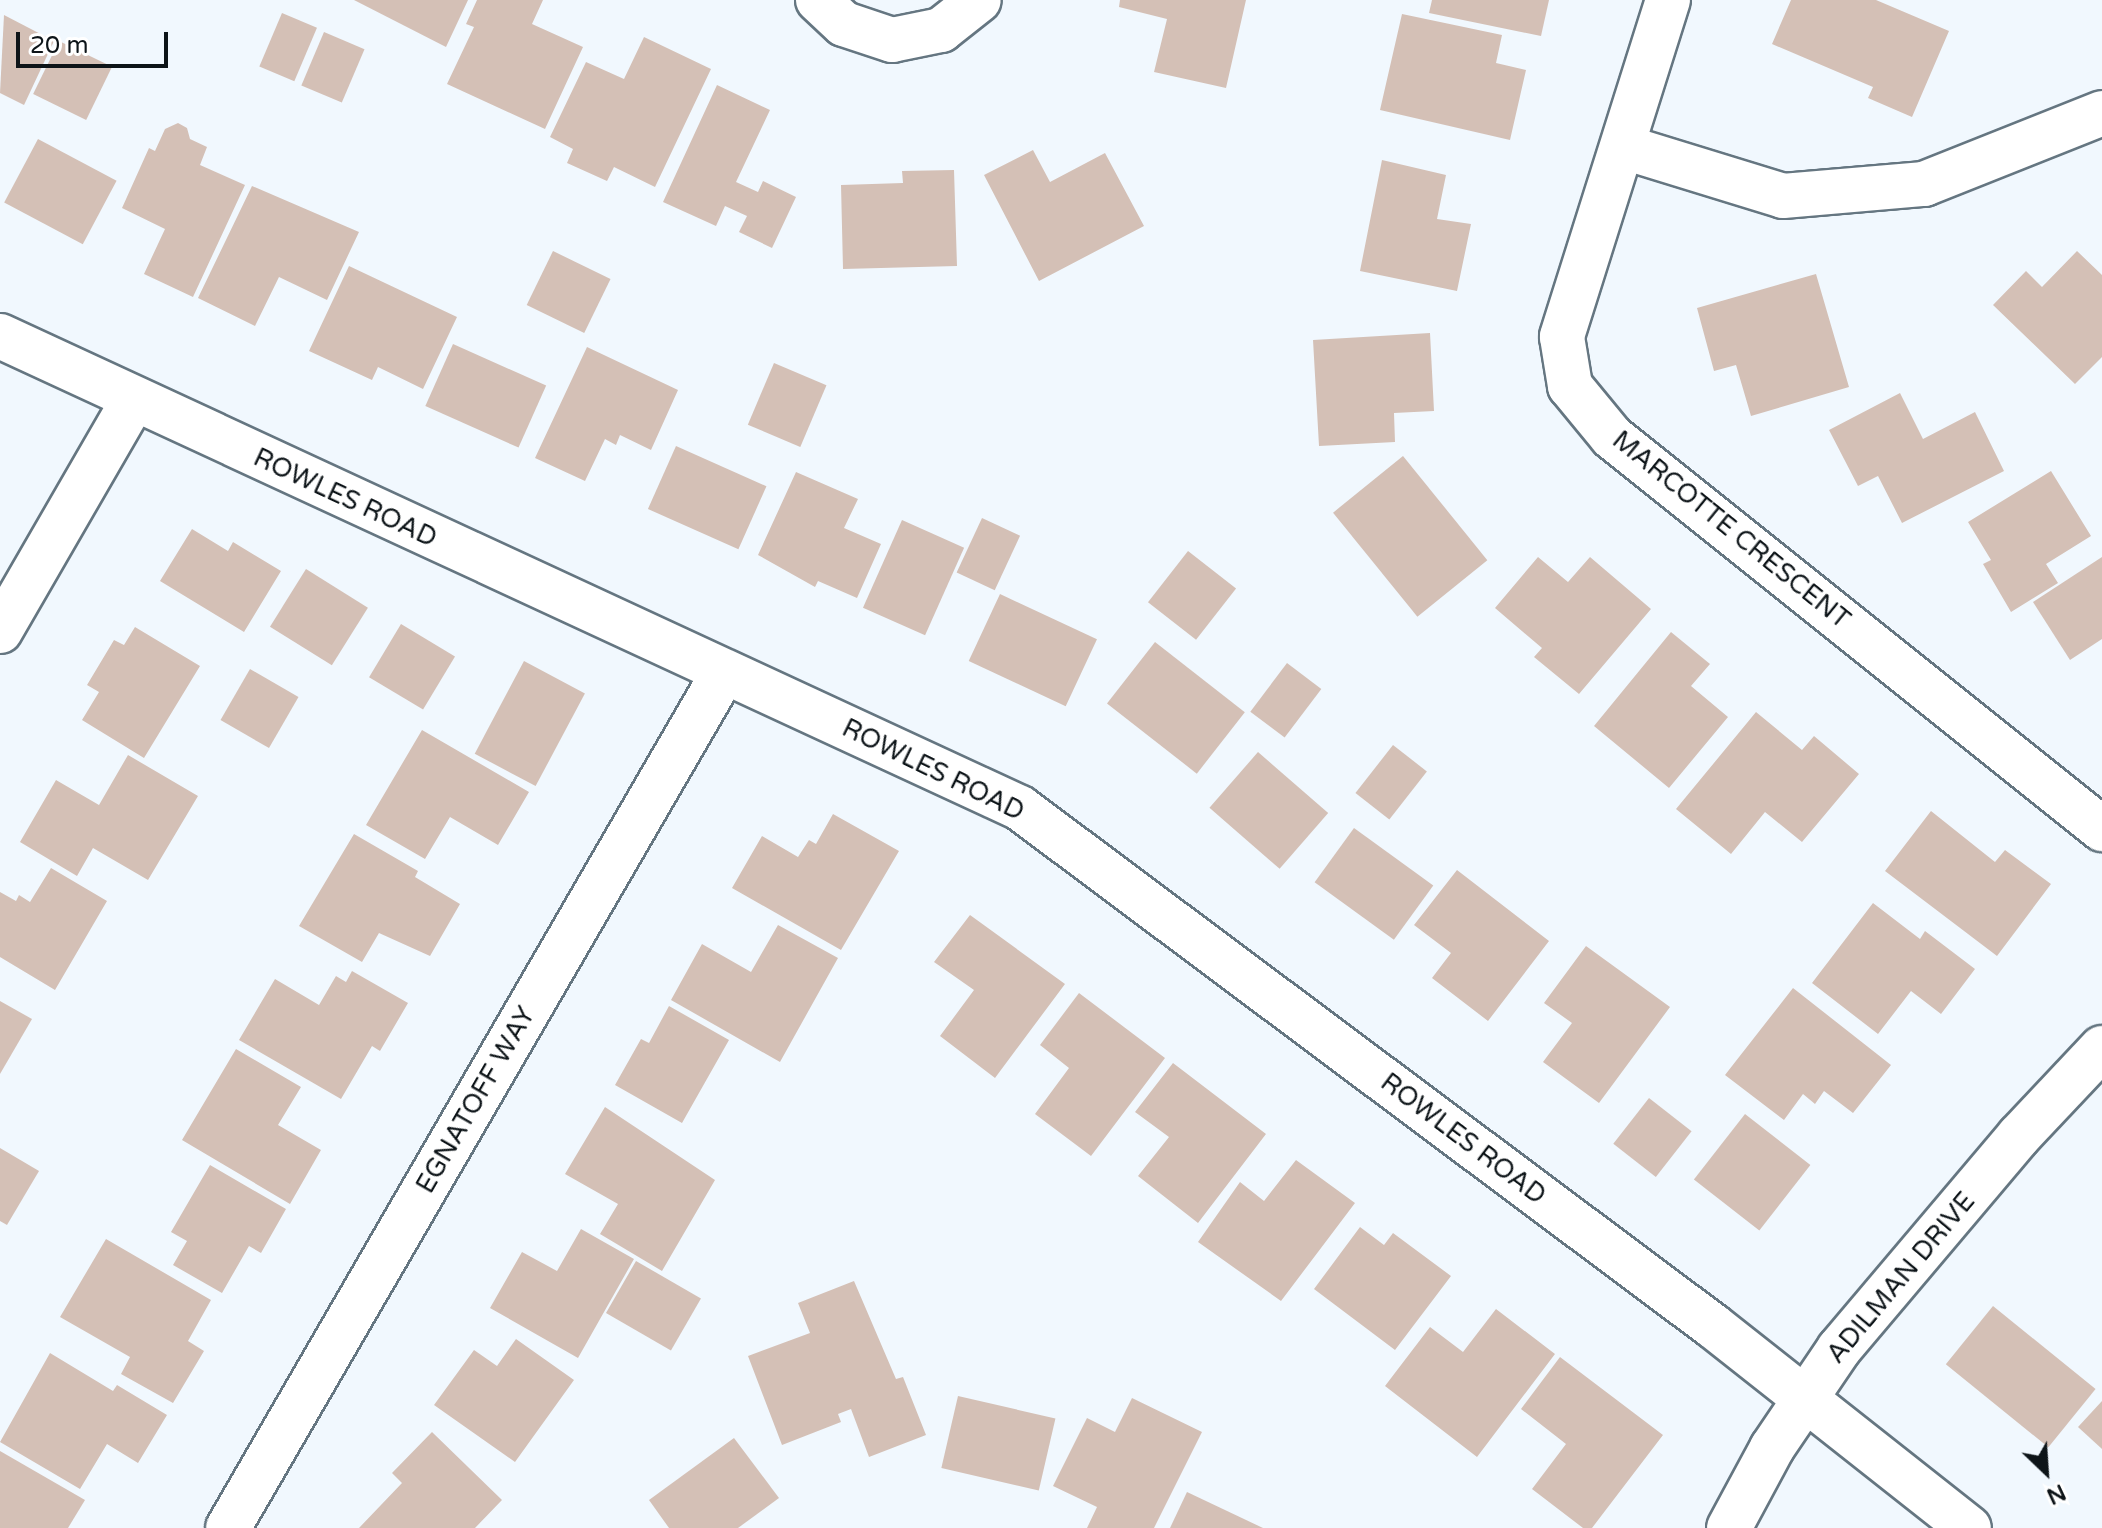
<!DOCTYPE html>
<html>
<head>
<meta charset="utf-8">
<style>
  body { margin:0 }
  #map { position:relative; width:2102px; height:1528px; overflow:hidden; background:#f1f8fe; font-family:"Varela Round",sans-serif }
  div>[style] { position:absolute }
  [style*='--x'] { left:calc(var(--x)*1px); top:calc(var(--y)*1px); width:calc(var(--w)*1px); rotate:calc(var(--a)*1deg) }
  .building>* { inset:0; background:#d4c0b6; transform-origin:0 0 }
  .roads { filter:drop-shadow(2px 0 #657681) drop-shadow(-2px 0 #657681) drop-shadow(0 2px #657681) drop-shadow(0 -2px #657681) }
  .minor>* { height:44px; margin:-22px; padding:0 22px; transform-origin:22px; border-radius:22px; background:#fff }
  span { translate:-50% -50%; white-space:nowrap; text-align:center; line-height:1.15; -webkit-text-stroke:6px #fff; paint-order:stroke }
  .street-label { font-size:26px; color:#0d1418 }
  .north { position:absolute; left:2006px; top:1432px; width:80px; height:80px; -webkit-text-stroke:6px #fff; paint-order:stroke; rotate:155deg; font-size:22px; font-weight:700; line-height:32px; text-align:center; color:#0d1418 }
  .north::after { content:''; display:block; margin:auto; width:28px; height:36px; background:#0d1418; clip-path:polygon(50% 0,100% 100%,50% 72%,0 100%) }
  .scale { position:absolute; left:16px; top:32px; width:152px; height:36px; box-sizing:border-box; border:4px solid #0d1418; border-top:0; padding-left:10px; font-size:24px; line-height:28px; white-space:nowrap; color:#0d1418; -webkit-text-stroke:6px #fff; paint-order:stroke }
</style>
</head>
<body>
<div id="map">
  <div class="building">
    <i style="clip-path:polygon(354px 0,468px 0,446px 47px)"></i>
    <i style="clip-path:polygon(477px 0,543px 0,532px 24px,583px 47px,545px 129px,447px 84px,474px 27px,466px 24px)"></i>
    <i style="clip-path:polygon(1120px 0,1246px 0,1226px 88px,1154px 72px,1167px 19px,1119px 7px)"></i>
    <i style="clip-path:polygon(1432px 0,1549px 0,1541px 36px,1429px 13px)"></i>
    <i style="clip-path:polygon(1791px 0,1876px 0,1949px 31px,1912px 117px,1868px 98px,1873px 87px,1772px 44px)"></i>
    <i style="left:282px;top:13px;width:38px;height:58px;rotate:23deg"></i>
    <i style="clip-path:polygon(1402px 14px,1502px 35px,1496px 63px,1526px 70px,1510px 140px,1380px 110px)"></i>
    <i style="clip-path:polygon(4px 15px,54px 41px,24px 105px,0 93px)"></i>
    <i style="left:324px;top:32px;width:44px;height:58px;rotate:23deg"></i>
    <i style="clip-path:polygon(644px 37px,711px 69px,655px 187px,614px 167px,607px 181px,567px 163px,573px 149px,550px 137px,586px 62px,624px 79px)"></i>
    <i style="left:59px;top:41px;width:59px;height:59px;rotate:26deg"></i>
    <i style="clip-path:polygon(717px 85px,770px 110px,736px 182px,758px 192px,763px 181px,796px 197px,772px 248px,739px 232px,747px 216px,725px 206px,716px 226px,663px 202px)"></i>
    <i style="clip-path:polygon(178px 123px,187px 128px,190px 139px,207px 147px,200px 165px,245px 185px,193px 297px,144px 274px,165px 229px,122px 208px,149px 148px,155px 151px,165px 129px)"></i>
    <i style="left:38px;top:139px;width:89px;height:72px;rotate:28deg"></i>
    <i style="clip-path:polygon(1033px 150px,1050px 182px,1105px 153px,1144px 226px,1039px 281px,984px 175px)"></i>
    <i style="clip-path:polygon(1382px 160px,1446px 175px,1437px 219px,1471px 224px,1457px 291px,1360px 271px)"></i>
    <i style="clip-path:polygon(954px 170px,957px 266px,843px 269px,841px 185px,903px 183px,902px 171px)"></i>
    <i style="clip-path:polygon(252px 186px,359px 232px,327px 300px,279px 277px,255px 326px,198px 298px)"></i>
    <i style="left:553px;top:251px;width:64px;height:60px;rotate:26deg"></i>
    <i style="clip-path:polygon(2077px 251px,2102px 275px,2102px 357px,2075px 384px,1993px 305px,2026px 271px,2042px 287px)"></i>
    <i style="clip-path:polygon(349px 266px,457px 317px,423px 389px,378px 367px,372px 380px,309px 351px)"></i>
    <i style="clip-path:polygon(1816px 274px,1849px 387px,1751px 416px,1736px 365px,1714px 371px,1697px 308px)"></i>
    <i style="clip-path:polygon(1430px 333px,1434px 411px,1394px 413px,1395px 442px,1319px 446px,1313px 340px)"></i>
    <i style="left:453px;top:344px;width:102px;height:68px;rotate:24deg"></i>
    <i style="clip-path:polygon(587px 347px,678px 390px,651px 450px,620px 435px,616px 445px,605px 439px,585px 481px,535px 458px)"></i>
    <i style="left:774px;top:363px;width:57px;height:67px;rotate:23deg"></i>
    <i style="clip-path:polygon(1900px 393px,1923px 439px,1975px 412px,2004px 471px,1902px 523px,1878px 476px,1858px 486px,1829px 430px)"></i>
    <i style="left:676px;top:446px;width:99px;height:69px;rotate:24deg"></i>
    <i style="left:1403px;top:456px;width:134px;height:90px;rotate:51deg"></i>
    <i style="clip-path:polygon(2051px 471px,2091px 536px,2046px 564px,2058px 583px,2011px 612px,1983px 564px,1991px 560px,1968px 522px)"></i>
    <i style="clip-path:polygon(796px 472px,858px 499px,844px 528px,881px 544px,857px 598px,818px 581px,815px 587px,758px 555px)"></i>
    <i style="left:982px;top:518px;width:42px;height:60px;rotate:25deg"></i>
    <i style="left:902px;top:520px;width:68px;height:96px;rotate:24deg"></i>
    <i style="clip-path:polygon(192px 529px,228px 551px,233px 542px,281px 571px,244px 632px,160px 581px)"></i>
    <i style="left:1188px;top:551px;width:61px;height:65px;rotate:38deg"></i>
    <i style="clip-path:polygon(1538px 557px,1568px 582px,1590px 557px,1651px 609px,1579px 694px,1534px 657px,1542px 648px,1495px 608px)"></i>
    <i style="clip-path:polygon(2102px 557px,2102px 639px,2070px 660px,2033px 602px)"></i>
    <i style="left:306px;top:569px;width:73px;height:68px;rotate:32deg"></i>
    <i style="left:1000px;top:594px;width:107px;height:74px;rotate:25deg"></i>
    <i style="left:401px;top:624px;width:63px;height:62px;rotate:31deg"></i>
    <i style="clip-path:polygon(135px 627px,200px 666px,144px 758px,82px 720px,99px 692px,87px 685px,114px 640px,124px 645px)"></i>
    <i style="clip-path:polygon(1671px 632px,1710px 664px,1691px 686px,1728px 717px,1669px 788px,1594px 726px)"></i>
    <i style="left:1155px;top:642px;width:114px;height:78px;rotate:38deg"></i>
    <i style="left:524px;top:661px;width:69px;height:105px;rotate:28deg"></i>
    <i style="left:1287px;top:663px;width:43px;height:61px;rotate:37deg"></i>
    <i style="left:250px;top:669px;width:56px;height:59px;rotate:30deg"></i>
    <i style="clip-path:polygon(1756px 712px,1802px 750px,1814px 736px,1859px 774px,1802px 842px,1765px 812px,1731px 854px,1676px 809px)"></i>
    <i style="clip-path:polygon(422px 730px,529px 792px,498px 845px,450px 817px,425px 859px,366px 825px)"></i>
    <i style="left:1393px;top:745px;width:43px;height:61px;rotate:38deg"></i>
    <i style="left:1258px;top:752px;width:93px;height:74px;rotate:41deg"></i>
    <i style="clip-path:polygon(128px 755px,198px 796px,148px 880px,93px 848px,77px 876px,20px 842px,56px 780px,99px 805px)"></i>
    <i style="clip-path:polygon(1931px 811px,1995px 862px,2005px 850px,2051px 884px,1997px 956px,1885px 871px)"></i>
    <i style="clip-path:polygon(833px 814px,899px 851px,841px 950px,732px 888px,762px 836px,798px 857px,809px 840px,816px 844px)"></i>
    <i style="left:1354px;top:828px;width:98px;height:67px;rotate:36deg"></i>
    <i style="clip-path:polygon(354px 834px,418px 871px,415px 877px,460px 904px,430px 956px,379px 933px,362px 962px,299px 926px)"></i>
    <i style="clip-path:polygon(51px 868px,107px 901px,55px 990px,0 957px,0 892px,16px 901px,19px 895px,30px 902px)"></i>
    <i style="clip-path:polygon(1457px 870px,1549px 941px,1488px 1021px,1432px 978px,1451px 953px,1414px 925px)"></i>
    <i style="clip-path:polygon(1873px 903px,1920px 939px,1925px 931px,1975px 969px,1941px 1014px,1911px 991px,1878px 1034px,1812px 983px)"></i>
    <i style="clip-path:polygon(970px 915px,1065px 984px,995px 1078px,940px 1036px,974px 990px,934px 962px)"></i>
    <i style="clip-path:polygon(778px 925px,838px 958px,780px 1062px,671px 1000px,702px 944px,751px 972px)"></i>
    <i style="clip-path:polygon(1586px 946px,1670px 1007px,1599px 1103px,1543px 1062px,1572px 1023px,1544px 1003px)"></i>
    <i style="clip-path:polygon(352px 971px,408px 1003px,380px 1051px,372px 1046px,341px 1099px,239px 1040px,275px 979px,319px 1005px,336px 976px,346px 982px)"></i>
    <i style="clip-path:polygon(1793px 988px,1891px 1065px,1853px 1113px,1824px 1091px,1815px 1104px,1803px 1094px,1784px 1120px,1725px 1075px)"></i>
    <i style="clip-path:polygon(1079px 993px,1165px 1058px,1091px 1156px,1035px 1114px,1069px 1068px,1040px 1045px)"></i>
    <i style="clip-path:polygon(0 1001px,32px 1019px,0 1074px)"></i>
    <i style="clip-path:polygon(669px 1006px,729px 1040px,682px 1123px,615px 1085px,641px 1039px,649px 1043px)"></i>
    <i style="clip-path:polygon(236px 1049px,301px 1087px,278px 1125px,321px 1150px,290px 1204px,182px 1140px)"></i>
    <i style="clip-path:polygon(1173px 1063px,1266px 1134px,1198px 1223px,1138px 1176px,1169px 1137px,1135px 1112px)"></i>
    <i style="left:1649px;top:1098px;width:54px;height:58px;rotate:38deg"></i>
    <i style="clip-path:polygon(605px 1107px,715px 1180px,662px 1271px,600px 1234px,618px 1204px,565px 1174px)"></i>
    <i style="left:1745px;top:1114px;width:83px;height:83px;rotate:38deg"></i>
    <i style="clip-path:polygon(0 1148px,39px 1171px,7px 1225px,0 1221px)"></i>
    <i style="clip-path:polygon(1296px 1160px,1355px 1203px,1281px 1301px,1198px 1242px,1240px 1182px,1264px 1201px)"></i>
    <i style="clip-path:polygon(210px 1165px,286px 1209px,261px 1253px,249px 1246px,222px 1293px,173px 1265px,187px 1241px,171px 1232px)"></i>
    <i style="clip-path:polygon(1360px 1227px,1384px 1245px,1393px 1233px,1451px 1276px,1395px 1350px,1314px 1289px)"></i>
    <i style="clip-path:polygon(581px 1229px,634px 1259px,578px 1358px,490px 1308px,522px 1252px,557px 1271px)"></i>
    <i style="clip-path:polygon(106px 1239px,211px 1300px,188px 1341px,204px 1351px,173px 1403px,121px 1374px,130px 1357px,60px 1317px)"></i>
    <i style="left:636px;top:1261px;width:75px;height:60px;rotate:30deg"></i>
    <i style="clip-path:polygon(854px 1281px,896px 1379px,903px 1377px,926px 1435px,869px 1457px,851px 1409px,838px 1414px,841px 1422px,782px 1445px,748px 1356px,810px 1333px,798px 1303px)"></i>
    <i style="left:1993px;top:1306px;width:132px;height:75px;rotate:39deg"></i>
    <i style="clip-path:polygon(1496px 1309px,1555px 1354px,1477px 1457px,1385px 1386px,1430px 1327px,1463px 1352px)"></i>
    <i style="clip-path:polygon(516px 1339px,574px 1380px,515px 1462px,434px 1405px,474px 1350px,497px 1366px)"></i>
    <i style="clip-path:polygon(50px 1353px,113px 1391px,117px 1385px,167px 1415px,138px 1463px,107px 1444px,80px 1489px,0 1442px)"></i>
    <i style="clip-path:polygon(1560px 1357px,1663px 1435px,1592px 1528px,1583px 1528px,1532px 1489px,1566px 1444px,1521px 1409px)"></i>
    <i style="left:958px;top:1396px;width:100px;height:74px;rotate:13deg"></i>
    <i style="clip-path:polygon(1132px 1398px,1202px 1432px,1154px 1528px,1087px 1528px,1097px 1507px,1053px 1486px,1087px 1418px,1115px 1432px)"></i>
    <i style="clip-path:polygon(2102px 1401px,2102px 1449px,2078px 1427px)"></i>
    <i style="clip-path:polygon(432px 1432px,502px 1500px,475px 1528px,359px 1528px,402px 1483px,392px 1473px)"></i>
    <i style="clip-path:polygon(734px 1438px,779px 1498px,738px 1528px,669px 1528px,649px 1500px)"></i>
    <i style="clip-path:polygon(0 1451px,85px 1500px,68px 1528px,0 1528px)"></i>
    <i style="clip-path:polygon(1187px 1492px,1263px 1528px,1170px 1528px)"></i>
  </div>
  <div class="roads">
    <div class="minor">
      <i style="--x:818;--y:0;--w:35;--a:43"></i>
      <i style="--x:844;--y:24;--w:51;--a:18.4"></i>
      <i style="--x:892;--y:40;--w:50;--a:-11.5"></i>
      <i style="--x:941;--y:30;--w:48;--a:-38.3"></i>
      <i style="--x:1668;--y:0;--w:353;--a:107.5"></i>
      <i style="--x:1562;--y:337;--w:50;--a:80.7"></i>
      <i style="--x:1570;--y:386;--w:66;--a:50.5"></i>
      <i style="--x:1612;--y:437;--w:628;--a:38.66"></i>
      <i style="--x:1624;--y:147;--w:166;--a:17.1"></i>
      <i style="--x:1783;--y:196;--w:142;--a:-4.9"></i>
      <i style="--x:1924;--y:184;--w:192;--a:-21.7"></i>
      <i style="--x:0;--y:336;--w:1124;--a:24.83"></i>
      <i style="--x:1020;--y:808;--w:865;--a:36.78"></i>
      <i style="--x:1713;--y:1326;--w:326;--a:38.3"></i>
      <i style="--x:0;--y:631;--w:266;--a:-60"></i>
      <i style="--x:228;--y:1528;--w:989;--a:-59.91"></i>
      <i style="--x:1729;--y:1528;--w:91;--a:-61.7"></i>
      <i style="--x:1772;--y:1448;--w:120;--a:-55.9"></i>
      <i style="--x:1839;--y:1349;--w:279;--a:-49.8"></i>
      <i style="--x:2019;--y:1136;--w:121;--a:-46.7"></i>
    </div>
  </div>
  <div class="street-label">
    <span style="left:345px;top:498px;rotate:25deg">ROWLES ROAD</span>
    <span style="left:1731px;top:530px;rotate:39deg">MARCOTTE CRESCENT</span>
    <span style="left:933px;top:770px;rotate:26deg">ROWLES ROAD</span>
    <span style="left:476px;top:1100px;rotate:-60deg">EGNATOFF WAY</span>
    <span style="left:1463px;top:1139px;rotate:37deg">ROWLES ROAD</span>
    <span style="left:1901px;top:1278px;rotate:-50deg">ADILMAN DRIVE</span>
  </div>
  <div class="north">N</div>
  <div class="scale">20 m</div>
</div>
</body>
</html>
